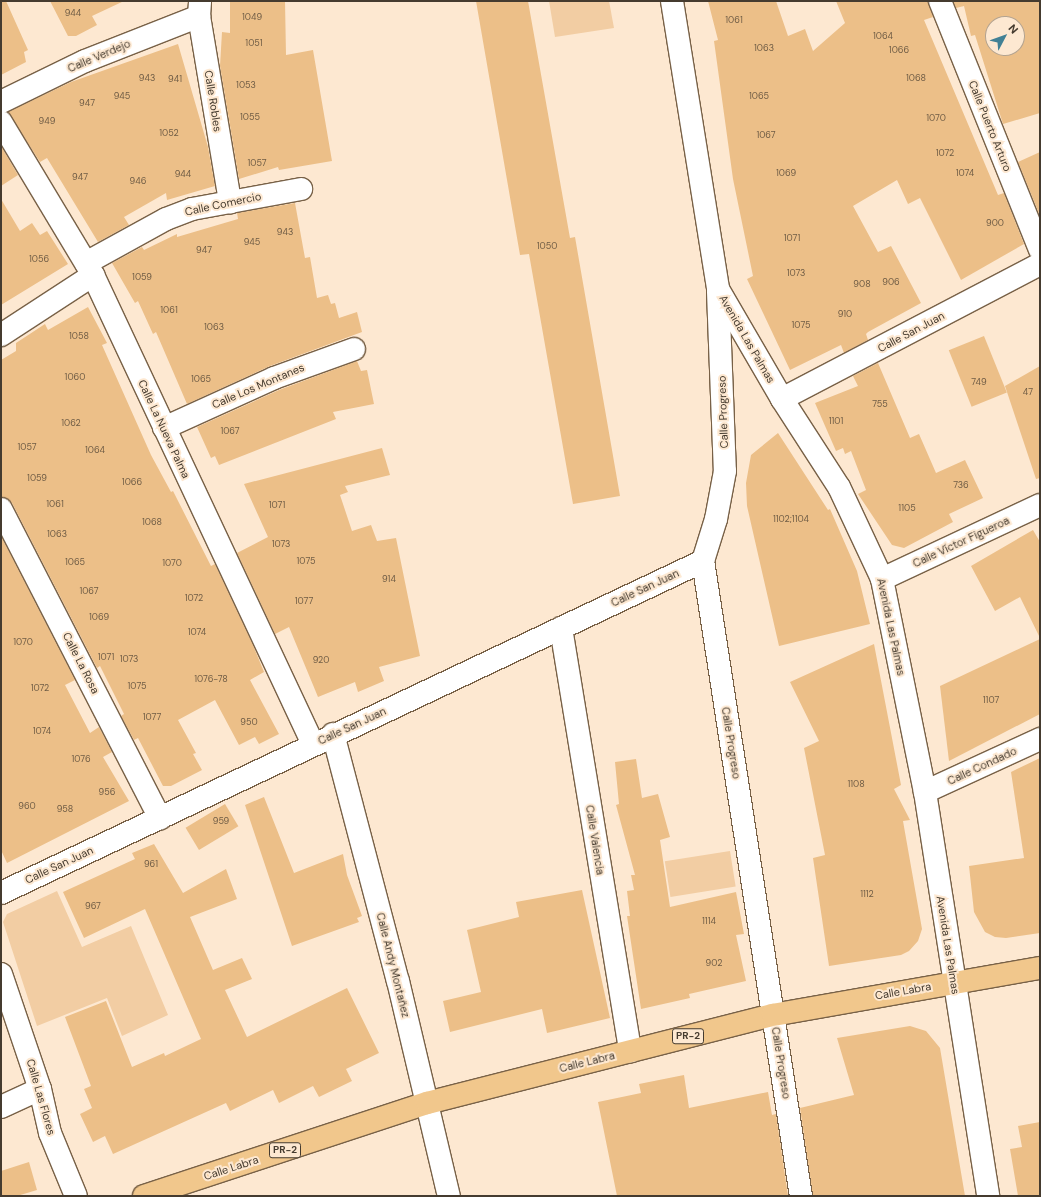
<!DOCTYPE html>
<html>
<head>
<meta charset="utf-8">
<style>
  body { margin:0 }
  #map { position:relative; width:1041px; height:1197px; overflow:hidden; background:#fde8d1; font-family:"DM Sans",sans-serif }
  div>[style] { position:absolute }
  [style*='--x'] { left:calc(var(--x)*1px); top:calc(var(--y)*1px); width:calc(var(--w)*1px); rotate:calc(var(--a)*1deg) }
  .green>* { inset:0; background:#f2cda3; transform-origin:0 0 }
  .building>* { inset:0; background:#ecbf88; transform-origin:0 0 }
  .roads { filter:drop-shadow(1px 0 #786147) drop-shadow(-1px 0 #786147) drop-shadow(0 1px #786147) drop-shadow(0 -1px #786147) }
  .minor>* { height:22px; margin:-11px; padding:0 11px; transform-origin:11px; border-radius:11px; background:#fff }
  .major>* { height:22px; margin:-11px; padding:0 11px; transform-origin:11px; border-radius:11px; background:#f1c78c }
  span { translate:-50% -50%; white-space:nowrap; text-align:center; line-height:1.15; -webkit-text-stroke:4px #fde8d1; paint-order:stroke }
  .number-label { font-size:9px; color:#6f5c45 }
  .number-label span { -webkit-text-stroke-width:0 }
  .shield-label span { padding:1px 3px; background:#fde8d1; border:1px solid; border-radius:3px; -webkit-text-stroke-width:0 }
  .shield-label { font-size:10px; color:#453b2f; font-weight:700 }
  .street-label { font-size:11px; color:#453b2f }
  .frame { position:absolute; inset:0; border:2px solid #453b2f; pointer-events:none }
  .north { position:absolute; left:985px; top:16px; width:40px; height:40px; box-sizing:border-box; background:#fde8d1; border:1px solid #b3a390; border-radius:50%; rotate:49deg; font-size:11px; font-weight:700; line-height:16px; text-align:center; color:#453b2f }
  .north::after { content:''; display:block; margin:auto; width:14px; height:18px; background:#428195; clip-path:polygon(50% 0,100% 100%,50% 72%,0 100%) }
</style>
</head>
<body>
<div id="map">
  <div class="green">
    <i style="clip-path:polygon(549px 1px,609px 1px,614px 28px,555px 37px)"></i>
    <i style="left:730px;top:851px;width:36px;height:66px;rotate:81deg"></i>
    <i style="clip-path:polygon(57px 891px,82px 947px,131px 926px,168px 1015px,122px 1036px,107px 998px,37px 1026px,3px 922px,7px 914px)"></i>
  </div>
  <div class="building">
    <i style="clip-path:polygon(1px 1px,6px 1px,28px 50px,24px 52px,26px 62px,1px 75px)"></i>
    <i style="clip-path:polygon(50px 1px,124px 1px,92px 16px,97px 25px,76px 36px,68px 36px)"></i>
    <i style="clip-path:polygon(230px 1px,285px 1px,286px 55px,313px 50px,332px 161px,279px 170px,278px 167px,239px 179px,220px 66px,222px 32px,230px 33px)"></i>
    <i style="clip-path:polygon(476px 1px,528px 1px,570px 238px,575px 237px,620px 496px,573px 504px,529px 254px,520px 255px)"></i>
    <i style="clip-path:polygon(708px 1px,776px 1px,788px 36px,805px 29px,813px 51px,845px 23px,836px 1px,928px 1px,933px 17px,924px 20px,998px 195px,1004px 193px,1024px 244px,961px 280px,920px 198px,908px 204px,897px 180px,853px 206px,878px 252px,891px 246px,921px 303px,868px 332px,866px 334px,868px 340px,844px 353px,841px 345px,790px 370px,747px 279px,753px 276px,733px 179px,714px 41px,718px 40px)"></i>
    <i style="clip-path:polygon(evenodd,953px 1px,1040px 1px,1040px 113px,1003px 124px,975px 35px,971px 36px,964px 6px,956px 8px,953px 1px,993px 24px,1017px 24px,1017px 48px,993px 48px,993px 24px)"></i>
    <i style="clip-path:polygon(178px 44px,208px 147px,215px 186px,167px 200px,166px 193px,124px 217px,129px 225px,98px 242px,47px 158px,40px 162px,8px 112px,71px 82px)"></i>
    <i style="clip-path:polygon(1px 146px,18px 175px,1px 186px)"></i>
    <i style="clip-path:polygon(1040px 152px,1040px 216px,1018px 162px)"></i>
    <i style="clip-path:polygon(1px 199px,20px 231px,32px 223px,40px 235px,47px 231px,68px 264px,1px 305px)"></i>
    <i style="clip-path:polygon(295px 203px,305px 258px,310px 257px,317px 298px,328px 295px,331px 304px,335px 303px,339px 318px,357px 312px,362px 332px,270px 366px,187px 404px,156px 332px,153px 334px,138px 301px,135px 303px,112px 263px,142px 247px,144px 250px,177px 234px,177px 237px,238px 219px,237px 213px)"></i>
    <i style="clip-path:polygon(88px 307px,107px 343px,102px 345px,151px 455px,171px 492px,173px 491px,211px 566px,215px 564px,253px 645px,264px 672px,250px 680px,279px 734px,259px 744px,255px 737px,239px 745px,215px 700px,178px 720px,196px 753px,193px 754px,202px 770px,171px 786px,163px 786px,138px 738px,134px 740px,121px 716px,124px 714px,100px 666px,97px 668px,12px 503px,1px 497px,1px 360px,16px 351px,16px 343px,45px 324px,48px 330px)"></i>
    <i style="left:984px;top:336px;width:61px;height:38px;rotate:68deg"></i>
    <i style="clip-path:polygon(357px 361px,361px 371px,367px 370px,374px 404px,333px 412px,336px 419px,219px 465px,215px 456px,211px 458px,197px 427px,279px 390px)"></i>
    <i style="clip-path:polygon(878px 363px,910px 438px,919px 434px,936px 473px,965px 460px,983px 498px,949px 514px,953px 522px,904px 548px,892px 545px,858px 494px,866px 490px,851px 451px,845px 454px,843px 448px,836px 451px,815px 403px,858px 386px,853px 376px)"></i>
    <i style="clip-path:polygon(1040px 366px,1040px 478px,1036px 479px,1005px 386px)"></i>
    <i style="clip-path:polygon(778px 433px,828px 510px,830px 509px,857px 571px,870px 624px,779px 646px,747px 506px,746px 483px,751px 455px)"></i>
    <i style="clip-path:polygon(382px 448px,390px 475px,345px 486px,348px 492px,340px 495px,352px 531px,371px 525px,377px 541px,396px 538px,420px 656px,379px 667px,384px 681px,358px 692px,355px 682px,318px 697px,289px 627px,275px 634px,237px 553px,268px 537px,244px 484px)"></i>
    <i style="clip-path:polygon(1033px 530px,1040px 542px,1040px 638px,1020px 597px,995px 611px,971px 566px)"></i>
    <i style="clip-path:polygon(1px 536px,75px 680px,65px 685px,90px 733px,99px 727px,112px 752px,103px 757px,129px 801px,7px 863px,1px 850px)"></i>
    <i style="clip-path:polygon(1040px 639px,1040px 714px,949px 761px,940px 686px)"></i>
    <i style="clip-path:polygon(874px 644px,901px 785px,894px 789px,910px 820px,903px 821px,922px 929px,918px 941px,909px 951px,901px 955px,829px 966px,813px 858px,825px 855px,804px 748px,819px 741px,790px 682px)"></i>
    <i style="clip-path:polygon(1040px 758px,1040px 933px,1006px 938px,995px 937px,985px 932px,974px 912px,969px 866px,1024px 858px,1011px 772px)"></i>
    <i style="clip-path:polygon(636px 759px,642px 798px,658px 794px,670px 837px,660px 840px,670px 907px,736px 892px,744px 934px,736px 935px,746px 981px,689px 994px,690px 998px,641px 1009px,627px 916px,630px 916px,627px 891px,634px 890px,631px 875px,635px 875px,616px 805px,619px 804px,615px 762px)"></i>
    <i style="clip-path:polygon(264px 797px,294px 873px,343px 854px,347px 875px,362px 916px,357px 918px,359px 922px,292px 946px,245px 805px)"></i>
    <i style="left:225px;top:804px;width:26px;height:46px;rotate:59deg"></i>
    <i style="clip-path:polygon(154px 844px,183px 893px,226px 869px,237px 899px,190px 917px,213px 970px,242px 958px,252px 979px,225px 990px,247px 1037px,347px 988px,379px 1053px,346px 1069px,352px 1081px,319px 1097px,313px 1086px,279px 1103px,273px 1090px,230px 1111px,226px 1103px,113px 1154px,105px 1136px,93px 1142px,80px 1114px,92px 1108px,84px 1089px,91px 1086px,65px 1017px,106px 1001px,132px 1067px,164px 1053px,165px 1056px,201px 1039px,145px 909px,84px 938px,63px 892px,135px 859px,132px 853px)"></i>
    <i style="clip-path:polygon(582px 890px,610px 1018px,547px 1033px,542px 1009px,450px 1032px,443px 1001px,481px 992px,467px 930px,519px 917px,516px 902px)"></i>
    <i style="clip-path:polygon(910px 1026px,926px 1031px,940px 1048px,965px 1196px,813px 1196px,800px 1108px,854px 1095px,837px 1038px)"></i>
    <i style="clip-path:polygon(684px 1075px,689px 1108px,768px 1092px,772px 1115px,776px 1114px,788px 1196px,617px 1196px,598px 1102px,641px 1093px,639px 1084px)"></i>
    <i style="clip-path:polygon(1040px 1122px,1040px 1196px,1018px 1196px,1010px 1149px,1022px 1147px,1018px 1126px)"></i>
    <i style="clip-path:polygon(29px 1162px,37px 1190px,17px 1196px,1px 1196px,1px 1171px)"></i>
  </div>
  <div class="roads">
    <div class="minor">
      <i style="--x:672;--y:1;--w:292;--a:80.9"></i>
      <i style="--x:718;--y:289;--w:127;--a:59.8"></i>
      <i style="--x:782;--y:399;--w:105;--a:57.1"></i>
      <i style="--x:839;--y:487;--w:102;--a:64.9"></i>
      <i style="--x:882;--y:579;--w:217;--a:78.6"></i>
      <i style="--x:925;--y:792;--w:409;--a:81.1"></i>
      <i style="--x:940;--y:1;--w:268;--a:68.1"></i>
      <i style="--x:200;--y:2;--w:14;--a:94"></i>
      <i style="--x:199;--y:16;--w:189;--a:80.5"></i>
      <i style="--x:1;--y:102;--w:93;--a:-26"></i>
      <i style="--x:85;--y:61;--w:123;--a:-21.5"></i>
      <i style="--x:1;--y:122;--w:179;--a:59"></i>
      <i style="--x:93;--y:275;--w:518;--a:64.87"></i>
      <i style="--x:86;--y:263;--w:91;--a:-28.8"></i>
      <i style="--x:166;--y:219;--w:28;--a:-21"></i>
      <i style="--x:192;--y:209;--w:111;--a:-10.4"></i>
      <i style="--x:718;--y:292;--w:179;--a:87.8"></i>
      <i style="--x:725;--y:471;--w:49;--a:100.6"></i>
      <i style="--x:716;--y:519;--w:44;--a:107.2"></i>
      <i style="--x:703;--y:561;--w:643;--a:81.23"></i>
      <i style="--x:1;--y:335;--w:110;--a:-33.1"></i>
      <i style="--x:782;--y:399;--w:291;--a:-27.6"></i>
      <i style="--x:164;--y:428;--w:121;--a:-24.4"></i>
      <i style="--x:274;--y:378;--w:85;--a:-19.9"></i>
      <i style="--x:1;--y:509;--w:348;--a:62.8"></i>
      <i style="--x:882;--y:579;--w:174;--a:-25.1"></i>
      <i style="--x:561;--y:628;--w:429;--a:80.7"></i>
      <i style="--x:333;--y:734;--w:255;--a:75.3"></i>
      <i style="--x:398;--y:981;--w:221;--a:76.7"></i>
      <i style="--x:925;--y:792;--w:127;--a:-24.7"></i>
      <i style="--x:1;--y:893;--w:777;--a:-25.31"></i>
      <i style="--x:1;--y:974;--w:121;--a:71.3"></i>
      <i style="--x:40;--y:1089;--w:45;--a:77.2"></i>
      <i style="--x:50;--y:1133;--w:68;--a:67.6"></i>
      <i style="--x:1;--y:1107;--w:43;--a:-24.8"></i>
    </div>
    <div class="major">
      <i style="--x:144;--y:1196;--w:298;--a:-18.2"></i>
      <i style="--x:427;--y:1103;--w:357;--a:-14.3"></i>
      <i style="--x:773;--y:1015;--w:271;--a:-10"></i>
    </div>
  </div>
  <div class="number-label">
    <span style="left:73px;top:13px">944</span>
    <span style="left:252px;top:17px">1049</span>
    <span style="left:734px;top:20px">1061</span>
    <span style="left:883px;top:36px">1064</span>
    <span style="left:254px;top:43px">1051</span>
    <span style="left:764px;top:48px">1063</span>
    <span style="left:899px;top:50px">1066</span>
    <span style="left:147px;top:78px">943</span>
    <span style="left:916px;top:78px">1068</span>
    <span style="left:175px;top:79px">941</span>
    <span style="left:246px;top:85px">1053</span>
    <span style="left:122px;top:96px">945</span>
    <span style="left:759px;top:96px">1065</span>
    <span style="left:87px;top:103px">947</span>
    <span style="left:250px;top:117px">1055</span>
    <span style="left:936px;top:118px">1070</span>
    <span style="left:47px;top:121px">949</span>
    <span style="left:169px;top:133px">1052</span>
    <span style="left:766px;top:135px">1067</span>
    <span style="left:945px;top:153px">1072</span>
    <span style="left:257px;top:163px">1057</span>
    <span style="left:786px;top:173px">1069</span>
    <span style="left:965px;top:173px">1074</span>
    <span style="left:183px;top:174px">944</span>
    <span style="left:80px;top:177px">947</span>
    <span style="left:138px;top:181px">946</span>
    <span style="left:995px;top:223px">900</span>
    <span style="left:285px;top:232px">943</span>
    <span style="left:792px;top:238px">1071</span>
    <span style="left:252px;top:242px">945</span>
    <span style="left:547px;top:246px">1050</span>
    <span style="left:204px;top:250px">947</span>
    <span style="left:39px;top:259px">1056</span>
    <span style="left:796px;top:273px">1073</span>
    <span style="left:142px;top:277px">1059</span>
    <span style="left:891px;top:282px">906</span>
    <span style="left:862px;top:284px">908</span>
    <span style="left:169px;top:310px">1061</span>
    <span style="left:845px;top:314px">910</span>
    <span style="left:801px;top:325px">1075</span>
    <span style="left:214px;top:327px">1063</span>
    <span style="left:79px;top:336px">1058</span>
    <span style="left:75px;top:377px">1060</span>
    <span style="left:201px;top:379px">1065</span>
    <span style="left:979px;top:382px">749</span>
    <span style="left:1028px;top:392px">47</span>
    <span style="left:880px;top:404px">755</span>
    <span style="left:836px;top:421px">1101</span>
    <span style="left:71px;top:423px">1062</span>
    <span style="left:230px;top:431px">1067</span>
    <span style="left:27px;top:447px">1057</span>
    <span style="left:95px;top:450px">1064</span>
    <span style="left:37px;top:478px">1059</span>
    <span style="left:132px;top:482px">1066</span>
    <span style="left:961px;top:485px">736</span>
    <span style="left:55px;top:504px">1061</span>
    <span style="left:277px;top:505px">1071</span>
    <span style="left:907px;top:508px">1105</span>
    <span style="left:791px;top:519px">1102;1104</span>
    <span style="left:152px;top:522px">1068</span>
    <span style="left:57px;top:534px">1063</span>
    <span style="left:281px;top:544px">1073</span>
    <span style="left:306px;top:561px">1075</span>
    <span style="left:75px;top:562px">1065</span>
    <span style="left:172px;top:563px">1070</span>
    <span style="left:389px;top:579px">914</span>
    <span style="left:89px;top:591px">1067</span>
    <span style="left:194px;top:598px">1072</span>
    <span style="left:304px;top:601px">1077</span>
    <span style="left:99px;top:617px">1069</span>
    <span style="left:197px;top:632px">1074</span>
    <span style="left:23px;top:642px">1070</span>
    <span style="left:106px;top:657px">1071</span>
    <span style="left:129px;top:659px">1073</span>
    <span style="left:321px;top:660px">920</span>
    <span style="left:211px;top:679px">1076-78</span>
    <span style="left:137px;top:686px">1075</span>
    <span style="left:40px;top:688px">1072</span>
    <span style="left:991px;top:700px">1107</span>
    <span style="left:152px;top:717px">1077</span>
    <span style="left:249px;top:722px">950</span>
    <span style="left:42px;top:731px">1074</span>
    <span style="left:81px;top:759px">1076</span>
    <span style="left:856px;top:784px">1108</span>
    <span style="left:107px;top:792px">956</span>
    <span style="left:27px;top:806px">960</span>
    <span style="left:65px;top:809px">958</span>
    <span style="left:221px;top:821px">959</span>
    <span style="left:151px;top:864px">961</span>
    <span style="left:867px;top:894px">1112</span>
    <span style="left:93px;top:906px">967</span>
    <span style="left:709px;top:921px">1114</span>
    <span style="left:714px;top:963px">902</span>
  </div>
  <div class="shield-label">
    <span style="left:688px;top:1036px">PR-2</span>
    <span style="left:285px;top:1150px">PR-2</span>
  </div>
  <div class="street-label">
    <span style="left:99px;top:56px;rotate:-23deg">Calle Verdejo</span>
    <span style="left:213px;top:101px;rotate:81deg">Calle Robles</span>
    <span style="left:990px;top:126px;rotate:68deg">Calle Puerto Arturo</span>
    <span style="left:223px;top:204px;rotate:-12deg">Calle Comercio</span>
    <span style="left:911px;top:332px;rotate:-28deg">Calle San Juan</span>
    <span style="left:747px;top:339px;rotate:60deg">Avenida Las Palmas</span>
    <span style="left:258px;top:386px;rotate:-23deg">Calle Los Montanes</span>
    <span style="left:723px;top:412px;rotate:-92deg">Calle Progreso</span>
    <span style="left:164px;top:429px;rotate:65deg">Calle La Nueva Palma</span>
    <span style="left:961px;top:542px;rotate:-25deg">Calle Víctor Figueroa</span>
    <span style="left:645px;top:588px;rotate:-25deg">Calle San Juan</span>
    <span style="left:891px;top:627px;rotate:78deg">Avenida Las Palmas</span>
    <span style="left:81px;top:663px;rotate:63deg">Calle La Rosa</span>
    <span style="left:352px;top:726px;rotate:-25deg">Calle San Juan</span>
    <span style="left:731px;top:743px;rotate:81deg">Calle Progreso</span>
    <span style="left:982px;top:766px;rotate:-25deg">Calle Condado</span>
    <span style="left:595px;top:840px;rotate:81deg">Calle Valencia</span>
    <span style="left:59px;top:865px;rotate:-25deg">Calle San Juan</span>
    <span style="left:948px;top:945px;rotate:81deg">Avenida Las Palmas</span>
    <span style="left:393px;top:965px;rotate:76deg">Calle Andy Montañez</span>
    <span style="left:903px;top:991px;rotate:-10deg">Calle Labra</span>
    <span style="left:587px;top:1062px;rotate:-14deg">Calle Labra</span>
    <span style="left:781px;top:1063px;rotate:81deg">Calle Progreso</span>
    <span style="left:41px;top:1097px;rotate:74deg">Calle Las Flores</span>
    <span style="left:231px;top:1168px;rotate:-18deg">Calle Labra</span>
  </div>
  <div class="frame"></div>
  <div class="north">N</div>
</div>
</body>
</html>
